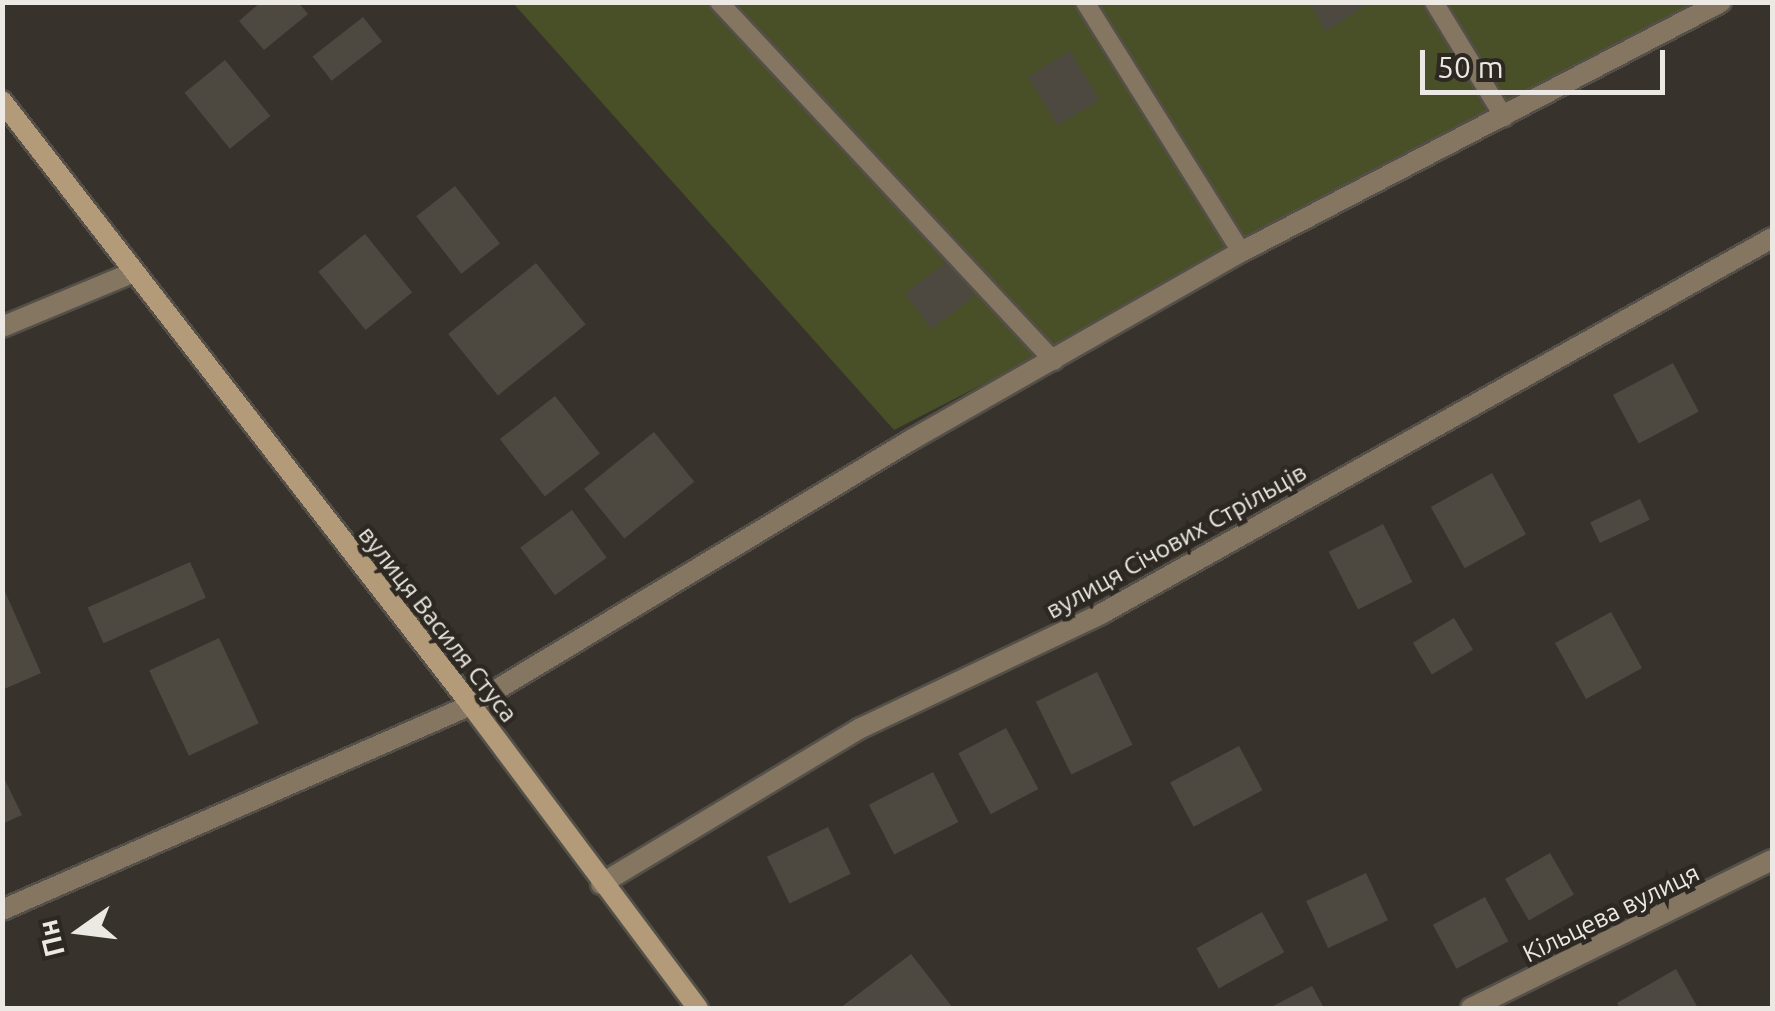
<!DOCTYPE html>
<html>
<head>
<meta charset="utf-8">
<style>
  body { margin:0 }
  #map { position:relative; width:1775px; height:1011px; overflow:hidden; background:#37332c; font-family:Ubuntu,sans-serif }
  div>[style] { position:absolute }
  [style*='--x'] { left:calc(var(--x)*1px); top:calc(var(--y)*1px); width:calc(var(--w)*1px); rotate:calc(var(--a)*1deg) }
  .green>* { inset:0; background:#494f26 }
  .building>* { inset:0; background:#4d4941; transform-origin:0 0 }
  .roads { filter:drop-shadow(2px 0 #545049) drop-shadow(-2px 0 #545049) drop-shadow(0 2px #545049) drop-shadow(0 -2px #545049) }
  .lane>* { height:18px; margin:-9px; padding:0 9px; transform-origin:9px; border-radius:9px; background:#857661 }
  .street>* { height:20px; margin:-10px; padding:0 10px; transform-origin:10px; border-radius:10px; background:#857661 }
  .secondary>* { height:20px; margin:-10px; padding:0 10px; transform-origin:10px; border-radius:10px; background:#b39b7a }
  span { translate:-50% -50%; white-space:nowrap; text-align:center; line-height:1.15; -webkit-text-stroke:9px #2d2922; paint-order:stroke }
  .street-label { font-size:25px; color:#ece9e4 }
  .frame { position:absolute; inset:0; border:5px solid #ece9e4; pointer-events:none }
  .north { position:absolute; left:30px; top:881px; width:100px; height:100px; -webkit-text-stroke:8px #2d2922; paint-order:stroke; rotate:256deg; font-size:28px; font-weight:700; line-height:40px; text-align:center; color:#ece9e4 }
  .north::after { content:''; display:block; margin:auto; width:35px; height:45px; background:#ece9e4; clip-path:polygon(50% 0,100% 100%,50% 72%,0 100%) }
  .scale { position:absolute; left:1420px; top:50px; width:245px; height:45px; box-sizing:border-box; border:5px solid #ece9e4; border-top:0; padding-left:12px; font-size:30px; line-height:35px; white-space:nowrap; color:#ece9e4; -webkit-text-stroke:8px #2d2922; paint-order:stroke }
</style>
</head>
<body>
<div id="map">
  <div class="green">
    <i style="clip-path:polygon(513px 3px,1724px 3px,894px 430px)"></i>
  </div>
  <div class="building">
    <i style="clip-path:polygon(261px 2px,298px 2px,308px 14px,264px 50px,239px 21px)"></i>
    <i style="clip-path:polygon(1309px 2px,1371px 2px,1326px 31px)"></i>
    <i style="left:363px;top:17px;width:31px;height:64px;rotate:52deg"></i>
    <i style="left:1070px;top:51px;width:57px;height:49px;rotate:59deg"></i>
    <i style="left:225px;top:60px;width:72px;height:52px;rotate:51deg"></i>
    <i style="left:455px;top:186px;width:73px;height:49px;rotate:52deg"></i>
    <i style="left:365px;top:234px;width:75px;height:60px;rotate:51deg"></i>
    <i style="left:948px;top:261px;width:44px;height:54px;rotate:53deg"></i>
    <i style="left:536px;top:263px;width:79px;height:113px;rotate:51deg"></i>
    <i style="left:1673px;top:363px;width:55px;height:68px;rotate:62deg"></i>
    <i style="left:555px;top:396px;width:73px;height:70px;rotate:52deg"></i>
    <i style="left:654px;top:432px;width:64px;height:90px;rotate:51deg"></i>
    <i style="left:1492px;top:473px;width:70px;height:70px;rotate:61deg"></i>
    <i style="left:1640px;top:499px;width:23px;height:55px;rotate:65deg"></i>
    <i style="left:572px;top:510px;width:59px;height:64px;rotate:54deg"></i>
    <i style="left:1383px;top:524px;width:65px;height:61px;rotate:63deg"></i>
    <i style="left:190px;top:562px;width:39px;height:112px;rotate:66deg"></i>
    <i style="clip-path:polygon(2px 585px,41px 673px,2px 690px)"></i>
    <i style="left:1611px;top:612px;width:64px;height:64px;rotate:61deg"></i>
    <i style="left:1454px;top:618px;width:37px;height:48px;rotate:59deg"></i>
    <i style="left:219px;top:638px;width:94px;height:77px;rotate:65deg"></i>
    <i style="left:1097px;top:672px;width:81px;height:68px;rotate:64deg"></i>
    <i style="left:1006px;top:728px;width:69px;height:54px;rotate:62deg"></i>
    <i style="left:1239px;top:746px;width:50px;height:78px;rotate:62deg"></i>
    <i style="left:933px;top:772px;width:56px;height:72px;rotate:63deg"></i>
    <i style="clip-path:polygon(2px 774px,22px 815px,2px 824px)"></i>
    <i style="left:828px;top:827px;width:52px;height:68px;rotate:64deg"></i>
    <i style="left:1550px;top:853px;width:48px;height:52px;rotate:60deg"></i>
    <i style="left:1366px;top:873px;width:52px;height:66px;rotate:65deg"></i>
    <i style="left:1485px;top:897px;width:50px;height:59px;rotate:62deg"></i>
    <i style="left:1262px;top:912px;width:46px;height:75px;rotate:61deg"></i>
    <i style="clip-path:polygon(911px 954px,953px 1008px,840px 1008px)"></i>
    <i style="clip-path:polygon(1676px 969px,1698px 1008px,1620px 1008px,1617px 1003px)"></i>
    <i style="clip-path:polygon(1312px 986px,1324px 1008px,1269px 1008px)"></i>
  </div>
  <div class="roads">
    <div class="lane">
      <i style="--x:719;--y:2;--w:491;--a:47"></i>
      <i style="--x:1085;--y:2;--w:295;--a:58"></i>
      <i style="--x:1434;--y:2;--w:135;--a:58.7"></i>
    </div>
    <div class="street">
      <i style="--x:2;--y:327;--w:141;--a:-22.6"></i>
      <i style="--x:601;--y:884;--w:303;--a:-31"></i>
      <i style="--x:861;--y:728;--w:266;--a:-25.4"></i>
      <i style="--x:1101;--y:614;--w:769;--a:-29.26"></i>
      <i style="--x:2;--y:910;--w:512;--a:-23.61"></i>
      <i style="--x:471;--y:705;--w:514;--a:-31.06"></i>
      <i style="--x:911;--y:440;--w:380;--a:-29.7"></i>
      <i style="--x:1241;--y:252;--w:541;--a:-27.51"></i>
      <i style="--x:1471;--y:1008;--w:335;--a:-26.2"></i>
    </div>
    <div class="secondary">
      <i style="--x:2;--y:101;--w:765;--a:52.17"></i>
      <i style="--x:471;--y:705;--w:379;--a:53.2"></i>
    </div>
  </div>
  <div class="street-label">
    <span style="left:1176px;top:541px;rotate:-29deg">вулиця Січових Стрільців</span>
    <span style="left:438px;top:624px;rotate:52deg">вулиця Василя Стуса</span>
    <span style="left:1611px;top:913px;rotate:-26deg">Кільцева вулиця</span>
  </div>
  <div class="frame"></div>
  <div class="north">Пн</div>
  <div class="scale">50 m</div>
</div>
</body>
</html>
